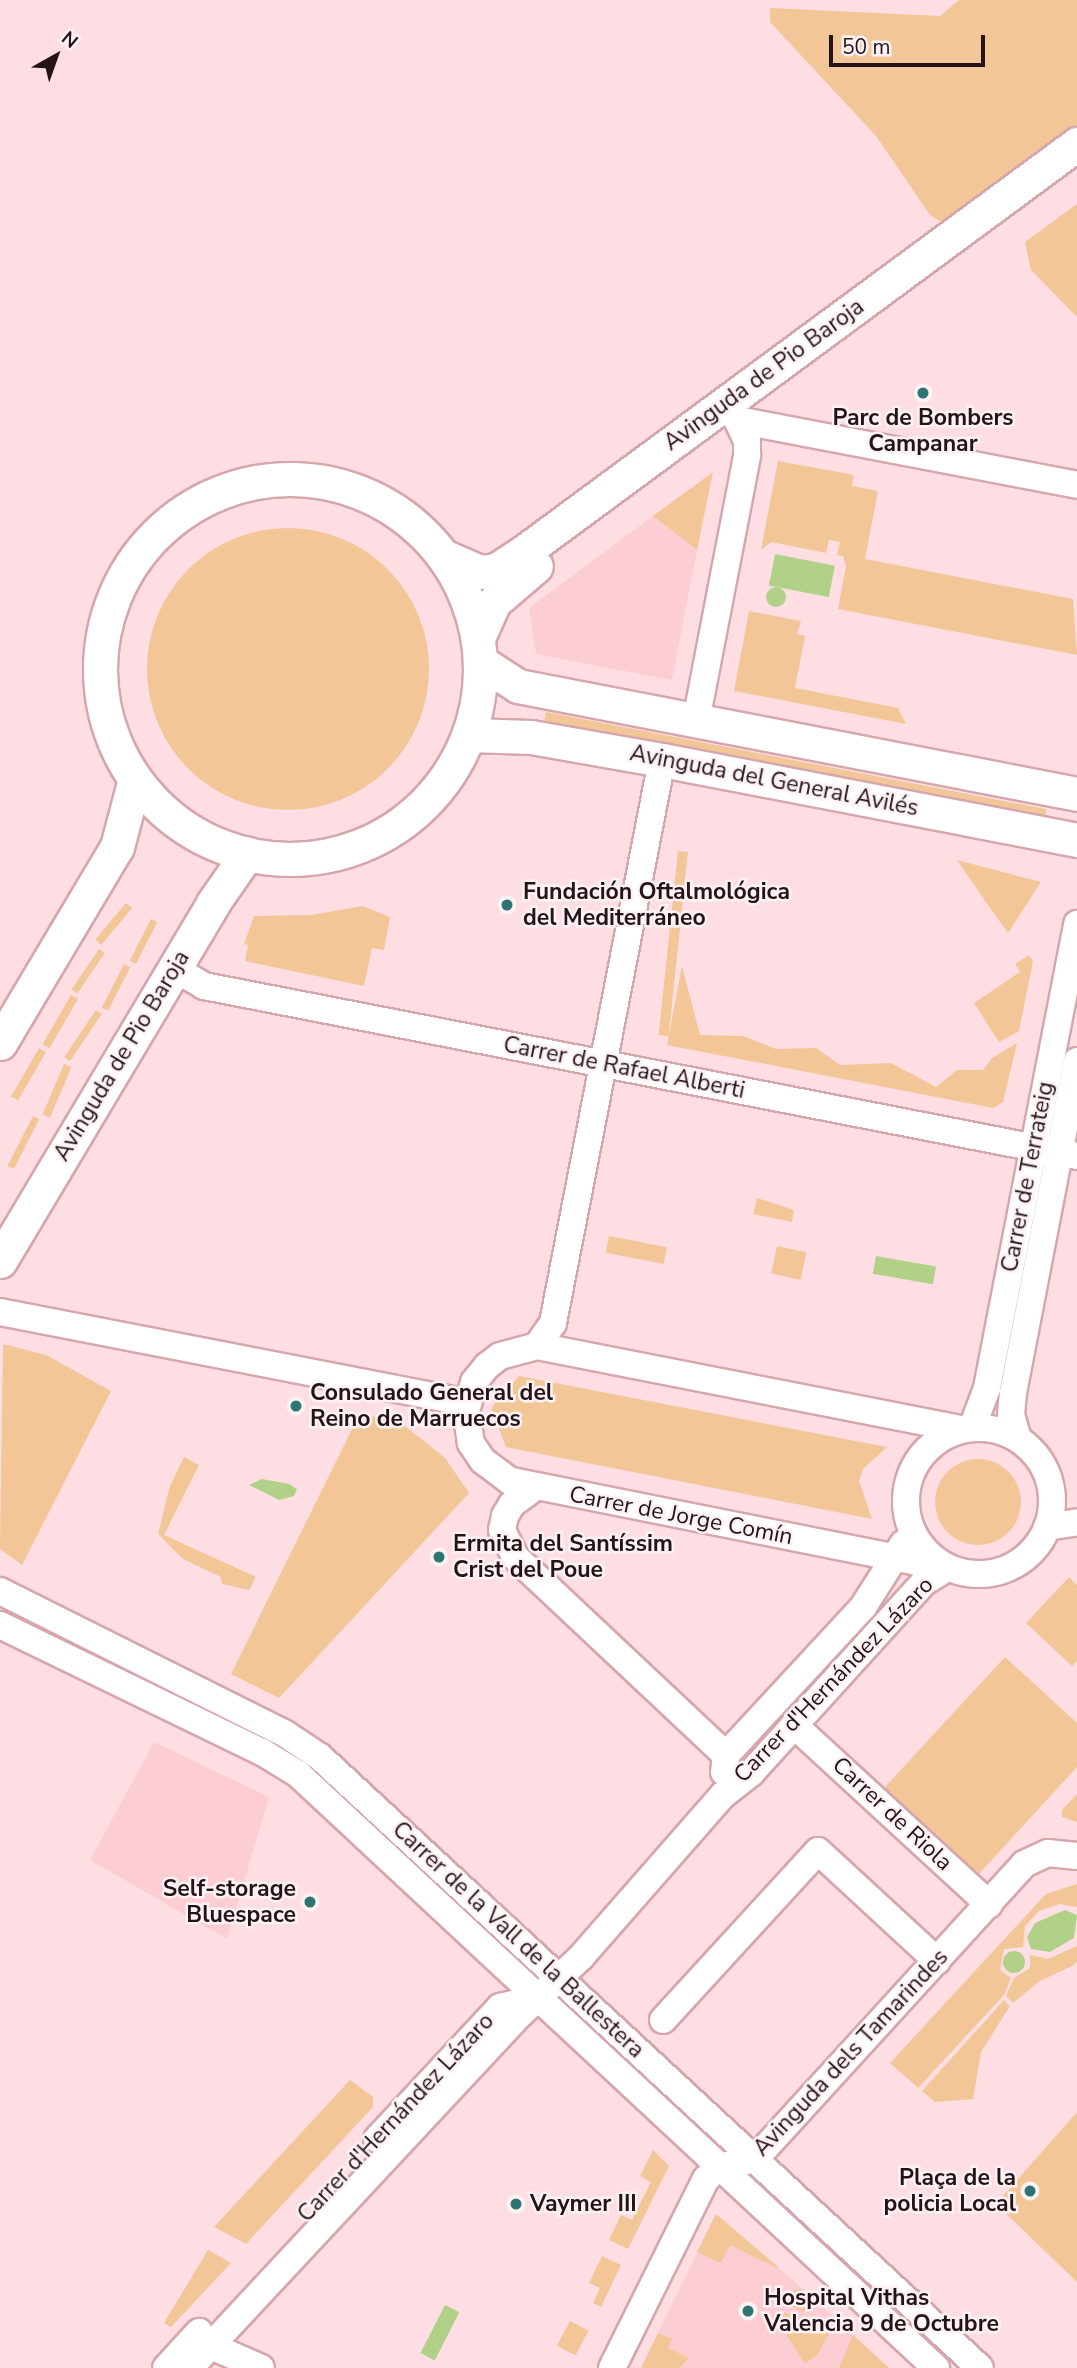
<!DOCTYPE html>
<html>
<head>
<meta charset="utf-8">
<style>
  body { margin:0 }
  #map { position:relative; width:1077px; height:2368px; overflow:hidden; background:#fedee3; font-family:"Nunito Sans",sans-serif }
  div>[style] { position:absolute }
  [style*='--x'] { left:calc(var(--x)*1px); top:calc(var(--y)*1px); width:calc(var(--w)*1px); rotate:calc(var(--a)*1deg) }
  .built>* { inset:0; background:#fdcdd4 }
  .green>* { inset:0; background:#f2c697; transform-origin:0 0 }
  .round { border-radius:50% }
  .water>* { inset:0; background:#b0d187; transform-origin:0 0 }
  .roads { filter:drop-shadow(2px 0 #d6a6ad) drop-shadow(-2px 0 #d6a6ad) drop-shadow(0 2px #d6a6ad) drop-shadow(0 -2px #d6a6ad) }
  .minor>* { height:26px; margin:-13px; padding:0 13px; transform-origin:13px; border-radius:13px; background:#fff }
  .minor>.ring { margin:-13px; padding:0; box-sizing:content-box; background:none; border:26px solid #fff; border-radius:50% }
  .major>* { height:33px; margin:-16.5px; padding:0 16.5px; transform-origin:16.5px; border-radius:16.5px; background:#fff }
  .major>.ring { margin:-16.5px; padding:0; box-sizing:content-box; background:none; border:33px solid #fff; border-radius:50% }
  .dots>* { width:19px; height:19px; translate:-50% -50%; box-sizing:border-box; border:4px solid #fcf2f3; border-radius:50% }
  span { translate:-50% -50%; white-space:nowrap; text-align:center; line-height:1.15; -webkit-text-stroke:5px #fcf2f3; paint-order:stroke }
  .street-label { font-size:23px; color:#251417 }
  .poi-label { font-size:23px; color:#251417; font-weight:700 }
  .left { translate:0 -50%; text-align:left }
  .right { translate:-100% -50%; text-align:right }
  .north { position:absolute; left:21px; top:21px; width:70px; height:70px; -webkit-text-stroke:5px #fcf2f3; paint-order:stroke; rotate:40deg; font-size:19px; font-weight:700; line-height:28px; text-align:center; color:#251417 }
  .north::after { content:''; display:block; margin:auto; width:24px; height:32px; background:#251417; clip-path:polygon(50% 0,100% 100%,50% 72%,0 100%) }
  .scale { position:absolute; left:829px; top:35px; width:156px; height:32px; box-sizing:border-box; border:4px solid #251417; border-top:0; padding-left:9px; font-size:21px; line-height:24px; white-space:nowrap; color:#251417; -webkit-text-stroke:5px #fcf2f3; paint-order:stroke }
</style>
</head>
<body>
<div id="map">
  <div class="built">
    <i style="clip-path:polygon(653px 516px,697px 550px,672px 680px,536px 654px,529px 608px)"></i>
    <i style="clip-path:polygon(154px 1742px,269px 1797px,227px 1939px,90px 1860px)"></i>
    <i style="clip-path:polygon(716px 2214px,803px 2289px,889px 2368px,641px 2368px)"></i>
  </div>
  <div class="green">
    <i style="clip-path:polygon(959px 0,1077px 0,1077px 133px,943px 223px,930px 215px,876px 136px,770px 22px,770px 8px,940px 16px)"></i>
    <i style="clip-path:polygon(1077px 204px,1077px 317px,1031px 270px,1025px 242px)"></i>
    <i style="clip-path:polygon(778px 461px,854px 475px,852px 486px,878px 491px,865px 559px,1073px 599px,1077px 655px,838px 609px,846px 566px,843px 556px,837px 555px,840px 542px,829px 540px,826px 553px,771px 542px,761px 550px)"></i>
    <i style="clip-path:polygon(713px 472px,697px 550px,653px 516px)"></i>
    <i class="round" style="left:147px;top:528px;width:282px;height:282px"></i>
    <i style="clip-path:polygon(749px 611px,801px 621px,797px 634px,805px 636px,795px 688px,898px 708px,906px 724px,734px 691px)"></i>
    <i style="left:546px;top:712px;width:510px;height:11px;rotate:11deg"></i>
    <i style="left:678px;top:851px;width:10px;height:185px;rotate:6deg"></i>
    <i style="clip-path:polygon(957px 860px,1041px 882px,1008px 933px,983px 898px)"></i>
    <i style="left:126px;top:903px;width:8px;height:48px;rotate:40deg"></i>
    <i style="clip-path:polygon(363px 906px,390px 917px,384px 950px,372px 948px,364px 986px,245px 961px,248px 945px,244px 944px,254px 916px,311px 915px)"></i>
    <i style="left:151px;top:919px;width:7px;height:47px;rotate:27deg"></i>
    <i style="left:99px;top:949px;width:7px;height:49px;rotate:34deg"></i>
    <i style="clip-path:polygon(1029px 955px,1033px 961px,1019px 1031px,999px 1042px,974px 1003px,1020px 972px,1015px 964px)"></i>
    <i style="left:124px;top:964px;width:7px;height:49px;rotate:27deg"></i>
    <i style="clip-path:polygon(682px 966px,700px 1035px,743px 1036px,776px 1049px,816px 1048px,840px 1065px,891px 1063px,936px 1087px,957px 1070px,983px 1070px,992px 1058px,1017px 1043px,1003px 1102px,993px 1108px,667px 1045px)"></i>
    <i style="left:71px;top:995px;width:8px;height:57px;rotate:30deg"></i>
    <i style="left:96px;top:1010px;width:7px;height:57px;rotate:34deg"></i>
    <i style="left:39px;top:1048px;width:8px;height:56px;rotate:30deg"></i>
    <i style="left:64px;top:1064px;width:8px;height:55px;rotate:23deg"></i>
    <i style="left:33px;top:1116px;width:7px;height:56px;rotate:27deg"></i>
    <i style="clip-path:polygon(757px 1198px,794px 1210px,792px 1222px,753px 1214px)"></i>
    <i style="left:609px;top:1236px;width:59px;height:17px;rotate:11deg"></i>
    <i style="left:777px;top:1246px;width:30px;height:28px;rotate:12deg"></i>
    <i style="clip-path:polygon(3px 1344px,46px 1355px,111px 1391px,22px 1565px,0 1549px)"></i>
    <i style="clip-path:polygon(519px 1376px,887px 1447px,863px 1469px,859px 1481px,872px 1519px,506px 1447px,491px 1408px)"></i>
    <i style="clip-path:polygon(360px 1413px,405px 1426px,445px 1458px,469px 1493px,279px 1698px,231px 1674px)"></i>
    <i style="clip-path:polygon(184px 1457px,199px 1465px,164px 1535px,256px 1577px,249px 1590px,222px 1584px,221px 1577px,183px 1559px,158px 1534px,170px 1486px)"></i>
    <i class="round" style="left:935px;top:1459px;width:86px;height:86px"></i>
    <i style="clip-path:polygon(1069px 1577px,1077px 1585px,1077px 1661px,1072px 1666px,1026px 1623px)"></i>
    <i style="clip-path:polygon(1005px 1657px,1077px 1723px,1077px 1767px,978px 1875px,884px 1788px)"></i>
    <i style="clip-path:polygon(1077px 1794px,1077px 1822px,1062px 1817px,1062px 1810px)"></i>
    <i style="clip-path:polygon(1077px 1884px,1077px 1907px,1059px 1904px,1039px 1911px,1025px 1926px,1023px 1947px,1004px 1949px,1000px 1970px,1011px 1978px,1004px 1995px,918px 2088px,890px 2063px,1046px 1894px)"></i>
    <i style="clip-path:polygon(1077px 1946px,1077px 1962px,1072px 1966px,1040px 1981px,1013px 2003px,1006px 1996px,1014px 1978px,1030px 1968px,1030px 1955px,1048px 1959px)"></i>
    <i style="clip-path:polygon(1004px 2000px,1010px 2006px,981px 2052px,973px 2099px,935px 2102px,922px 2091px)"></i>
    <i style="clip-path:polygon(350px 2080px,373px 2097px,373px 2107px,246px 2244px,214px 2227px)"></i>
    <i style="clip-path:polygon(1077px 2112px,1077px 2282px,996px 2204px)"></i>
    <i style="clip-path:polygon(653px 2150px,669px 2166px,628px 2249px,609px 2240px,621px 2215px,632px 2220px,651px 2182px,640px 2176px)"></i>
    <i style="clip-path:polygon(716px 2214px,778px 2267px,777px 2268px,730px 2245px,721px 2263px,697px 2252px)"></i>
    <i style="clip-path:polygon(208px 2250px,231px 2263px,171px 2327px,164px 2323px)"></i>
    <i style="clip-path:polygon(602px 2256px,621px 2265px,601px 2307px,593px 2303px,600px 2288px,589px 2283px)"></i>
    <i style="clip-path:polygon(803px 2289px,796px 2297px,807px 2308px,803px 2312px,783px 2302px,788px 2291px)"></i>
    <i style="clip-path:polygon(782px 2311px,829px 2334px,818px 2354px,805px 2364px,780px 2325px)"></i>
    <i style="left:570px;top:2321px;width:21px;height:28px;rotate:28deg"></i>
    <i style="clip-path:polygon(658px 2333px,672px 2339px,668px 2348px,689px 2358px,679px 2368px,641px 2368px)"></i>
    <i style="clip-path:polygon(853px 2335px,889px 2368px,839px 2368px)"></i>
  </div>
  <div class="water">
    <i style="left:775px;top:554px;width:61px;height:32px;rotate:11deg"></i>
    <i class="round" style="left:766px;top:587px;width:20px;height:20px"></i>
    <i style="left:876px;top:1256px;width:61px;height:18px;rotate:10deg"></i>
    <i style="clip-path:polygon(262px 1479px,289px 1484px,297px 1489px,294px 1496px,279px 1500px,249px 1485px)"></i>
    <i style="clip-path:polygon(1065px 1910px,1077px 1915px,1074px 1938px,1050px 1952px,1031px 1949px,1027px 1937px,1035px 1923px)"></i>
    <i class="round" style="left:1003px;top:1951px;width:22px;height:22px"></i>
    <i style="left:445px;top:2305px;width:16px;height:54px;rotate:27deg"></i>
  </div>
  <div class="roads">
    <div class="minor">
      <i style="--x:737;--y:420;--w:346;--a:10.8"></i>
      <i style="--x:696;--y:721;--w:271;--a:-79.1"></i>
      <i style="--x:747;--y:455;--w:14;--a:-90"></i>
      <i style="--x:747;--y:441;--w:23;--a:-115"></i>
      <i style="--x:175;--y:969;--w:34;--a:30"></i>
      <i style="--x:204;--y:986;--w:889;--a:11.02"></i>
      <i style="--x:0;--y:1312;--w:476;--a:11"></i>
      <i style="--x:537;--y:1346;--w:28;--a:-55"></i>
      <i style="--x:553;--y:1323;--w:573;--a:-79.04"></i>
      <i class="ring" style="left:906px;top:1428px;width:120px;height:120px"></i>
      <i style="--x:972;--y:1428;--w:43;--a:-69.4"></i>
      <i style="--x:987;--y:1388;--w:473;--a:-79"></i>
      <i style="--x:1018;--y:1439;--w:25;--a:-106"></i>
      <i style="--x:1011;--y:1415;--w:22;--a:-85"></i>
      <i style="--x:1013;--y:1393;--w:338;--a:-79.1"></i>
      <i style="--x:534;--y:1488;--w:27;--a:144"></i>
      <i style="--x:512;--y:1504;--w:14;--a:120"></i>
      <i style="--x:505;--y:1516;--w:14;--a:102"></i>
      <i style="--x:502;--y:1530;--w:30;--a:64"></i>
      <i style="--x:515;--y:1557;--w:289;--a:43.2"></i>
      <i style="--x:1047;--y:1527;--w:30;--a:-9"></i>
      <i style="--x:947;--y:1568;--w:446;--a:-168.7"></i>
      <i style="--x:510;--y:1481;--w:34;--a:-143"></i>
      <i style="--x:483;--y:1461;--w:22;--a:-124"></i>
      <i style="--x:471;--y:1443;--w:31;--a:-99"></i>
      <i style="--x:466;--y:1412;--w:31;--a:-75"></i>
      <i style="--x:474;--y:1382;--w:21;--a:-51"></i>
      <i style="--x:487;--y:1366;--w:16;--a:-38"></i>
      <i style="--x:500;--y:1356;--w:38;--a:-15"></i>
      <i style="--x:537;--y:1346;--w:433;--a:11.1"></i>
      <i style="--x:0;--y:1591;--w:318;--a:26.6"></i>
      <i style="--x:284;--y:1733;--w:43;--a:33.7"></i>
      <i style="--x:320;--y:1757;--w:899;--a:42.79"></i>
      <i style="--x:0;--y:1625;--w:291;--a:25.9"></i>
      <i style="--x:262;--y:1752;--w:42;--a:31.4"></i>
      <i style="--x:298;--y:1774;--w:872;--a:42.95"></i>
      <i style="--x:794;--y:1725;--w:265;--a:42.6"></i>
      <i style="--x:724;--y:1772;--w:17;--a:-83"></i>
      <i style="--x:726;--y:1755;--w:202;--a:-47.2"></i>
      <i style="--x:863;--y:1607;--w:75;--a:-57.6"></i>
      <i style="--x:663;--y:2020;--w:229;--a:-47.5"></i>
      <i style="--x:818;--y:1851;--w:162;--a:42.7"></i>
      <i style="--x:377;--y:2139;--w:180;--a:-47"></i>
      <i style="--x:500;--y:2007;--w:36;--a:-13"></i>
      <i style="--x:195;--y:2339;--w:72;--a:23.7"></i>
      <i style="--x:166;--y:2368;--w:49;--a:-47.5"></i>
      <i style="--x:190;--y:2368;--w:475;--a:-47"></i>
      <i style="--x:514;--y:2020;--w:92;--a:-43.2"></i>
      <i style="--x:581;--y:1957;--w:215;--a:-48.8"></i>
      <i style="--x:723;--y:1795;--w:36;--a:-38"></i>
      <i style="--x:751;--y:1773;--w:258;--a:-47.8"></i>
      <i style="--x:924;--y:1582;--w:27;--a:-31"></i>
      <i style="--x:612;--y:2368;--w:211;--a:-63.6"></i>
      <i style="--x:706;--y:2179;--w:17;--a:-45"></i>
      <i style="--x:718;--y:2167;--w:38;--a:-12"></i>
      <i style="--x:755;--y:2159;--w:399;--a:-47.6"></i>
      <i style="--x:1024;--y:1864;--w:26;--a:-25"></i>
      <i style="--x:1048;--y:1853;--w:29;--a:6"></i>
    </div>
    <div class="major">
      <i class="ring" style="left:100px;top:479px;width:347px;height:347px"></i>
      <i style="--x:443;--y:556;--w:40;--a:23.4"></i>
      <i style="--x:480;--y:572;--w:16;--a:-7"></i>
      <i style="--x:496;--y:570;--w:35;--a:-33"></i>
      <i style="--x:525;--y:551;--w:686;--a:-36.4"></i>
      <i style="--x:478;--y:638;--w:39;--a:-66"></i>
      <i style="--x:494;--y:602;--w:55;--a:-40.6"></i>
      <i style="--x:481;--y:662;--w:44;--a:33"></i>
      <i style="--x:518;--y:686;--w:569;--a:10.93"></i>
      <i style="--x:469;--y:735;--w:62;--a:1.8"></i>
      <i style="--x:531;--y:737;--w:133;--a:10"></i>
      <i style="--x:662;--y:760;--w:423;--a:10.9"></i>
      <i style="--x:0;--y:1043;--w:228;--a:-59.2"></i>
      <i style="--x:117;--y:847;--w:70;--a:-75.2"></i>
      <i style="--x:0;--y:1261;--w:417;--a:-59.2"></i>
      <i style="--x:213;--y:903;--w:60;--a:-55.2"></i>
    </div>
  </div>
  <div class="dots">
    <i style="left:923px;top:393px;background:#2d7570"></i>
    <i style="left:507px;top:905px;background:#2d7570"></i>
    <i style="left:296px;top:1406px;background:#2d7570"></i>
    <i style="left:439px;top:1557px;background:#2d7570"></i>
    <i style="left:310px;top:1902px;background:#2d7570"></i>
    <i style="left:1030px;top:2191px;background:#2d7570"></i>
    <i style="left:516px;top:2204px;background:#2d7570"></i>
    <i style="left:748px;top:2311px;background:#2d7570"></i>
  </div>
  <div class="street-label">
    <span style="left:764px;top:375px;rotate:-36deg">Avinguda de Pio Baroja</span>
    <span style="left:774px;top:781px;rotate:11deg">Avinguda del General Avilés</span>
    <span style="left:122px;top:1056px;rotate:-59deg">Avinguda de Pio Baroja</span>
    <span style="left:624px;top:1068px;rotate:11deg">Carrer de Rafael Alberti</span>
    <span style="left:1028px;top:1177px;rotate:-79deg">Carrer de Terrateig</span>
    <span style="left:681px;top:1516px;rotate:11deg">Carrer de Jorge Comín</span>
    <span style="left:834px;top:1680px;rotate:-46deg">Carrer d'Hernández Lázaro</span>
    <span style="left:892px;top:1814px;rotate:43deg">Carrer de Riola</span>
    <span style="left:518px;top:1940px;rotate:43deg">Carrer de la Vall de la Ballestera</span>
    <span style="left:851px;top:2053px;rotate:-47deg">Avinguda dels Tamarindes</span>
    <span style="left:396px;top:2118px;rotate:-47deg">Carrer d'Hernández Lázaro</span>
  </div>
  <div class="poi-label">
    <span style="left:923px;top:431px">Parc de Bombers<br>Campanar</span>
    <span class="left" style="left:523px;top:905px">Fundación Oftalmológica<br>del Mediterráneo</span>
    <span class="left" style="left:310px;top:1406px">Consulado General del<br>Reino de Marruecos</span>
    <span class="left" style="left:453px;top:1557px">Ermita del Santíssim<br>Crist del Poue</span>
    <span class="right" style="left:296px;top:1902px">Self-storage<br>Bluespace</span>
    <span class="right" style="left:1016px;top:2191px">Plaça de la<br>policia Local</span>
    <span class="left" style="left:530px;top:2204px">Vaymer III</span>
    <span class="left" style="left:764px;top:2311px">Hospital Vithas<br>Valencia 9 de Octubre</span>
  </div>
  <div class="north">N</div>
  <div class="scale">50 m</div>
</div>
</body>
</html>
